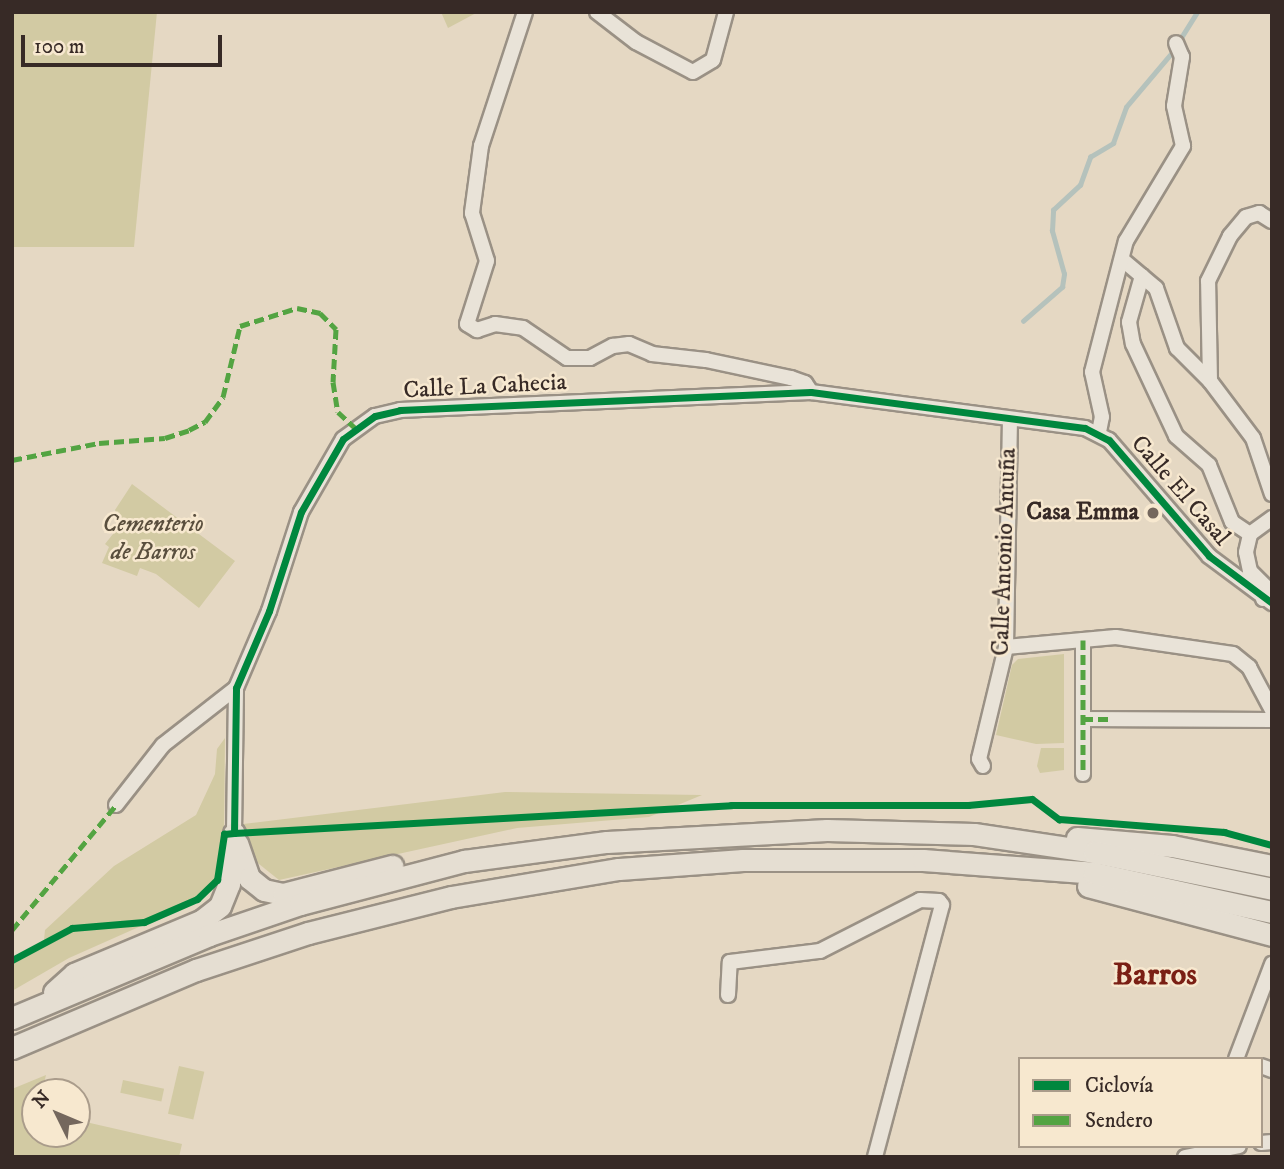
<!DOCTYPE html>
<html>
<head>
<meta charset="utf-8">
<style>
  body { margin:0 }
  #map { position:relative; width:1284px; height:1169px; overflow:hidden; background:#e5d8c3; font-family:"IM FELL DW Pica",serif }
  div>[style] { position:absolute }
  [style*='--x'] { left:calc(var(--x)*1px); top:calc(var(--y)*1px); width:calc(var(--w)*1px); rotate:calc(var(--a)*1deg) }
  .green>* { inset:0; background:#d2caa3; transform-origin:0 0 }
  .stream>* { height:4.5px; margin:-2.25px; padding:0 2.25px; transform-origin:2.25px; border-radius:2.25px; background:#b5c2bc }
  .roads { filter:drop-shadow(2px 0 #9a9185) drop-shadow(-2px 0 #9a9185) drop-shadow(0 2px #9a9185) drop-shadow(0 -2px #9a9185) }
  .minor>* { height:14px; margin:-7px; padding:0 7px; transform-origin:7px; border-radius:7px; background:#e9e3d8 }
  .highway>* { height:21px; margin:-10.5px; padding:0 10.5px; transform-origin:10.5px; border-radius:10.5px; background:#e5ded2 }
  .quiet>* { height:5px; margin-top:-2.5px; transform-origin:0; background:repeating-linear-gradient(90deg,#53a442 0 10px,transparent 0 15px) }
  .cycleway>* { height:7px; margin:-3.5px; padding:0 3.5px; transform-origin:3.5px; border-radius:3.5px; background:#00873e }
  .dots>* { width:19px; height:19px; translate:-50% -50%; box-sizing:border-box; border:4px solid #f7e8cf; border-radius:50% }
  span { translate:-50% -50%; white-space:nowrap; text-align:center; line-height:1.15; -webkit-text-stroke:5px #f7e8cf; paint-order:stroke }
  .street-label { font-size:24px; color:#372a26 }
  .poi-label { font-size:24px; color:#372a26; font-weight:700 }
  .right { translate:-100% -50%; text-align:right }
  .park-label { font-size:24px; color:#5a4f3e; font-style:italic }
  .district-label { font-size:32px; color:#7a1f14; font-weight:700 }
  .frame { position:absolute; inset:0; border:14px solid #372a26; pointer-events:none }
  .legend { position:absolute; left:1018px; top:1057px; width:245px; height:91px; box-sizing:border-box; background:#f7e8cf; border:2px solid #aa9c8b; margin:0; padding:9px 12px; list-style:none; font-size:21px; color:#372a26 }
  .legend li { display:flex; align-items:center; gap:14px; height:35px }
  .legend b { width:35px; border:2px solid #aa9c8b }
  .north { position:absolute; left:21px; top:1078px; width:70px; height:70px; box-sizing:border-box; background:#f7e8cf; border:2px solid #aa9c8b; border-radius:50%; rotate:313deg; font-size:19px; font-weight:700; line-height:28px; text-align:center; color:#372a26 }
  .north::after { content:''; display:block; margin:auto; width:24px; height:32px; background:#74675d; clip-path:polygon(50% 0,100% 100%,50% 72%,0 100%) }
  .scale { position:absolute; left:21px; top:35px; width:201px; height:32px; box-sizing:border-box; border:4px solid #372a26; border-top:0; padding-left:9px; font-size:21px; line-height:24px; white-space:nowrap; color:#372a26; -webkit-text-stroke:5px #f7e8cf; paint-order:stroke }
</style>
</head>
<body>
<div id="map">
  <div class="green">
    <i style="clip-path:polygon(12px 12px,157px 12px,134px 247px,12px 247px)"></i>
    <i style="clip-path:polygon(441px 12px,478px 12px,448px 28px)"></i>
    <i style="clip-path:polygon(132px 484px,235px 561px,199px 608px,156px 574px,140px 568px,137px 576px,102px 563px,109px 547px,105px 544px,121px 524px,115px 510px)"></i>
    <i style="clip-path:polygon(1064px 654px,1064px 743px,1036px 744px,996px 735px,1012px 665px,1018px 659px)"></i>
    <i style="clip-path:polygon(225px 738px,224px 834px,217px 880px,209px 889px,177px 910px,69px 958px,12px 991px,12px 960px,44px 940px,45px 930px,114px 866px,196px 815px,215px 774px,217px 749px)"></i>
    <i style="clip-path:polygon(1041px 748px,1064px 748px,1064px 770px,1040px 773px,1037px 766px)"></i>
    <i style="clip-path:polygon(505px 792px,702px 795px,649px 817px,517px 828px,279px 880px,244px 852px,243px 824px)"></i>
    <i style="left:179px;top:1066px;width:26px;height:49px;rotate:13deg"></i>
    <i style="clip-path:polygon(46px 1075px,42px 1092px,35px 1092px,35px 1134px,77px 1134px,77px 1120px,182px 1144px,179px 1157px,12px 1157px,12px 1089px)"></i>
    <i style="left:123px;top:1080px;width:42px;height:13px;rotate:12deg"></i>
  </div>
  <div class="stream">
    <i style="--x:1179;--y:41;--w:34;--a:-58"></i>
    <i style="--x:1023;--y:321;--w:52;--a:-41.1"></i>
    <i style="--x:1062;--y:287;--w:13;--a:-81"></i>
    <i style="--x:1064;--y:274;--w:45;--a:-105.6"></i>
    <i style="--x:1052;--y:231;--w:21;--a:-87"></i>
    <i style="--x:1053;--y:210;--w:37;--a:-43"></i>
    <i style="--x:1080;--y:185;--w:30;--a:-70"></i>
    <i style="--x:1090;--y:157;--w:27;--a:-31"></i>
    <i style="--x:1113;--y:143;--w:38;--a:-70"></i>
    <i style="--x:1126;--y:107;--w:76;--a:-49.8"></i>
  </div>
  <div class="roads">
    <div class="minor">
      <i style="--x:525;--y:12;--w:141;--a:108.2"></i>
      <i style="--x:481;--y:146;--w:68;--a:97.7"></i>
      <i style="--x:472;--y:213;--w:50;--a:72.6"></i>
      <i style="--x:487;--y:261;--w:66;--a:107.6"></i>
      <i style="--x:467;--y:324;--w:12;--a:31"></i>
      <i style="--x:477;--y:330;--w:19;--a:-18"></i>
      <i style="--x:495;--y:324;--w:28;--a:8"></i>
      <i style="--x:523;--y:328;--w:53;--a:34.3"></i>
      <i style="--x:567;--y:358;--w:23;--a:0"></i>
      <i style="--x:590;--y:358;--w:26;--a:-28"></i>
      <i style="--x:613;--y:346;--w:16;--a:-7"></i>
      <i style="--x:629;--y:344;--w:25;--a:23"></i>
      <i style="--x:652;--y:354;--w:54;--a:6.3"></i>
      <i style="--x:706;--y:360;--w:87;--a:12"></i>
      <i style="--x:791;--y:378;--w:15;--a:20"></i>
      <i style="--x:805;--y:383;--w:11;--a:56"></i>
      <i style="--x:597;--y:12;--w:49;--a:37.6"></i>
      <i style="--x:636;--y:42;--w:64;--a:27.8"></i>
      <i style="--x:693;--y:72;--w:23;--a:-31"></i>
      <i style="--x:713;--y:60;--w:50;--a:-74.8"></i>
      <i style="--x:1124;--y:261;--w:42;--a:40.2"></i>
      <i style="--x:1156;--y:288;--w:64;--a:70.7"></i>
      <i style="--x:1177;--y:348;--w:47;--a:45"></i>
      <i style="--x:1210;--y:381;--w:71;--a:53"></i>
      <i style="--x:1253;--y:438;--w:59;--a:71.3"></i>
      <i style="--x:1142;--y:276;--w:48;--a:105.8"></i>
      <i style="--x:1129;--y:322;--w:22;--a:80"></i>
      <i style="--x:1133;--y:344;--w:102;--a:64.9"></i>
      <i style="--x:1176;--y:436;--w:44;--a:41.3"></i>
      <i style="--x:1209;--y:465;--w:61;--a:68"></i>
      <i style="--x:1232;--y:522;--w:22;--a:34"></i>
      <i style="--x:1210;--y:381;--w:100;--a:-91.1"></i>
      <i style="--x:1208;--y:281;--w:50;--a:-63.9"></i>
      <i style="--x:1230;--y:236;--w:25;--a:-50"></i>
      <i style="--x:1246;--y:217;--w:14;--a:-17"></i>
      <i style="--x:1259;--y:213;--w:15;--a:32"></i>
      <i style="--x:1099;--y:432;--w:15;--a:-79"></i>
      <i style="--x:1102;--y:417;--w:46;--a:-102.5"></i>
      <i style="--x:1092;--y:372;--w:135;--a:-75.5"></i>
      <i style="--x:1126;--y:241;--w:111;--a:-59"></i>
      <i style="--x:1183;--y:146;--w:41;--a:-102.7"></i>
      <i style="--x:1174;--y:106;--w:50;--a:-80.7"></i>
      <i style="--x:1182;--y:57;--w:15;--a:-113"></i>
      <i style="--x:1263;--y:599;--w:11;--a:-56"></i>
      <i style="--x:1269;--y:590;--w:27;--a:-135"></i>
      <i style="--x:1250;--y:571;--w:19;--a:-102"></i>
      <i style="--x:1246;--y:552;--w:18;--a:-77"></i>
      <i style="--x:1250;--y:534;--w:27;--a:-36"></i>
      <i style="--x:1083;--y:640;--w:134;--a:90"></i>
      <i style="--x:1006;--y:647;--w:110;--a:-5.2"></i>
      <i style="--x:1116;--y:637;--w:118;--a:8.3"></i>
      <i style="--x:1233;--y:654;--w:21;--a:39"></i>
      <i style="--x:1249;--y:667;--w:49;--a:61.9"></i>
      <i style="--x:1083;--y:719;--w:189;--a:0.3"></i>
      <i style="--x:983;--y:766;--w:8;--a:-120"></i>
      <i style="--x:979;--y:759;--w:115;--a:-76.4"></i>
      <i style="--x:1006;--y:647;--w:228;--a:-89"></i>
      <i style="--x:116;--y:805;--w:76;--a:-51.9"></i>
      <i style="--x:163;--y:745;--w:93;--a:-38"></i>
      <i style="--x:234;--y:833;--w:145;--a:-89.2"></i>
      <i style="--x:236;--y:688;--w:84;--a:-66.8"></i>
      <i style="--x:269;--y:611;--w:104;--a:-72.1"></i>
      <i style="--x:301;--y:512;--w:84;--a:-60.1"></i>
      <i style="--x:343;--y:439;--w:39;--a:-36"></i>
      <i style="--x:375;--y:416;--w:26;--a:-13"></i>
      <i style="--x:400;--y:410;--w:411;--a:-2.5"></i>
      <i style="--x:811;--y:392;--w:276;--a:7.5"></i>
      <i style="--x:1085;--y:428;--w:27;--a:27"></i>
      <i style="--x:1109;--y:440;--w:153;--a:49.2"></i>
      <i style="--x:1209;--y:556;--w:79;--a:36.7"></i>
      <i style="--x:728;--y:995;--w:33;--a:-87"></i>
      <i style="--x:730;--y:962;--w:91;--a:-7"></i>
      <i style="--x:820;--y:951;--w:112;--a:-27"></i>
      <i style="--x:920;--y:900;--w:19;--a:3"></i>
      <i style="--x:939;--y:901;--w:5;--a:53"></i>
      <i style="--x:942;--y:905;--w:261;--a:104.9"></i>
      <i style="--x:1236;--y:1059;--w:102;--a:-69.2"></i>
      <i style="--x:1261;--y:1066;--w:12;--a:20"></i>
      <i style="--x:1261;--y:1143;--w:11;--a:-5"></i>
      <i style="--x:1185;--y:1157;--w:55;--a:-11.5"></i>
    </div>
    <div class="highway">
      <i style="--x:1077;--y:838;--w:95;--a:4.8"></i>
      <i style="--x:1172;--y:846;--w:102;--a:11.3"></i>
      <i style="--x:237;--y:843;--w:37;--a:71"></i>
      <i style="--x:249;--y:878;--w:19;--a:39"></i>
      <i style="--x:264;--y:890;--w:19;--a:12"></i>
      <i style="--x:283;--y:894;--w:113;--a:-14.4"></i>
      <i style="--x:1088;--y:886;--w:190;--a:14.9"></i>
      <i style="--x:54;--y:992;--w:27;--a:-42"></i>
      <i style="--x:74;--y:974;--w:138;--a:-22.7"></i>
      <i style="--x:201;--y:921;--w:24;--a:-38"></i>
      <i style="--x:220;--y:906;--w:24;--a:-68"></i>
      <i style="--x:229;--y:884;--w:51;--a:-84.4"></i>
      <i style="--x:12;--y:1018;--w:214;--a:-22.8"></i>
      <i style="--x:209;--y:935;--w:96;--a:-18.8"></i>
      <i style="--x:300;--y:904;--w:170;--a:-14.7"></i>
      <i style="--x:464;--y:861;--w:144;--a:-7.6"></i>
      <i style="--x:607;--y:842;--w:220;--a:-3.1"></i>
      <i style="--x:827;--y:830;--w:147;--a:1.6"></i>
      <i style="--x:974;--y:834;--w:121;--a:8.5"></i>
      <i style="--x:1094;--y:852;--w:182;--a:11.7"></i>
      <i style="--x:12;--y:1048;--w:200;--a:-23"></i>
      <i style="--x:196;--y:970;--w:118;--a:-18.3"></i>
      <i style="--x:308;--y:933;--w:147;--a:-14.1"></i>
      <i style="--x:451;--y:897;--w:170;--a:-9.5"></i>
      <i style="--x:619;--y:869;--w:124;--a:-4.2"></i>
      <i style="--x:743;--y:860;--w:180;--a:0"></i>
      <i style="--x:923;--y:860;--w:171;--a:4.3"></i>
      <i style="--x:1094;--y:873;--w:182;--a:12.4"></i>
    </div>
  </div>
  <div class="quiet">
    <i style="--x:12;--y:460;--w:89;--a:-11.1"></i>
    <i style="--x:99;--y:443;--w:66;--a:-4.3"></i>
    <i style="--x:165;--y:438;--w:25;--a:-18"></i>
    <i style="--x:189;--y:430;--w:18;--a:-27"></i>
    <i style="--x:205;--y:422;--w:31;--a:-54"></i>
    <i style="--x:223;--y:397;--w:73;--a:-76.5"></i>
    <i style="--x:240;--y:326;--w:60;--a:-17.5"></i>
    <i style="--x:297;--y:308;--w:24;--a:12"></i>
    <i style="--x:320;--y:313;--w:23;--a:45"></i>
    <i style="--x:336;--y:329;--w:53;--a:93.2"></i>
    <i style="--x:333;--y:382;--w:30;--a:81"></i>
    <i style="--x:338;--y:412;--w:23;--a:43"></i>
    <i style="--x:1083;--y:640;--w:134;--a:90"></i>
    <i style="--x:1083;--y:719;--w:30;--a:0"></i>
    <i style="--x:12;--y:930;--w:163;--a:-50.2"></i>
  </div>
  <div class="cycleway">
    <i style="--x:234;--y:833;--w:145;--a:-89.2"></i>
    <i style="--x:236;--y:688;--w:84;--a:-66.8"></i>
    <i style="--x:269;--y:611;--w:104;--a:-72.1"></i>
    <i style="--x:301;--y:512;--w:84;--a:-60.1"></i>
    <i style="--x:343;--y:439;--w:39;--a:-36"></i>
    <i style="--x:375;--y:416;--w:26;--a:-13"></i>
    <i style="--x:400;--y:410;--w:411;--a:-2.5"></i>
    <i style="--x:811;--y:392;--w:276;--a:7.5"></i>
    <i style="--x:1085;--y:428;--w:27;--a:27"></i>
    <i style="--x:1109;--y:440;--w:153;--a:49.2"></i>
    <i style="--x:1209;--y:556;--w:79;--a:36.7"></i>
    <i style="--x:12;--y:960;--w:68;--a:-28.1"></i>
    <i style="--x:72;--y:928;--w:72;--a:-4.8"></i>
    <i style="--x:144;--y:922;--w:58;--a:-23.5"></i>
    <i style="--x:197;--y:899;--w:28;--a:-44"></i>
    <i style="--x:217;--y:880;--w:47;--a:-81.3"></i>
    <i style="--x:224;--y:834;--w:10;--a:-6"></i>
    <i style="--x:234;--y:833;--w:498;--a:-3.2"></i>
    <i style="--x:731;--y:805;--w:237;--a:0"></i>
    <i style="--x:968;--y:805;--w:64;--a:-5.4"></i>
    <i style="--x:1032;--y:799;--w:34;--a:37"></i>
    <i style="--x:1059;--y:819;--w:166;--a:4.5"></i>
    <i style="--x:1224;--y:832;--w:50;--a:15.2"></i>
  </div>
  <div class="dots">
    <i style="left:1153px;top:513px;background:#74675d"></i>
  </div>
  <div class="street-label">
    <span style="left:485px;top:387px;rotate:-3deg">Calle La Cahecia</span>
    <span style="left:1180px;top:491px;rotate:49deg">Calle El Casal</span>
    <span style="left:1005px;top:552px;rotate:-88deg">Calle Antonio Antuña</span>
  </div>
  <div class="poi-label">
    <span class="right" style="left:1139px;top:513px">Casa Emma</span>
  </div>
  <div class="park-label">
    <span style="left:153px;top:539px">Cementerio<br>de Barros</span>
  </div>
  <div class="district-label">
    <span style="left:1155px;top:975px">Barros</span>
  </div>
  <div class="frame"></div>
  <ul class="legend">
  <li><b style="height:9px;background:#00873e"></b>Ciclovía</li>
  <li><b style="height:9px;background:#53a442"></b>Sendero</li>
  </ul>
  <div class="north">N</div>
  <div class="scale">100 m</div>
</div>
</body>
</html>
